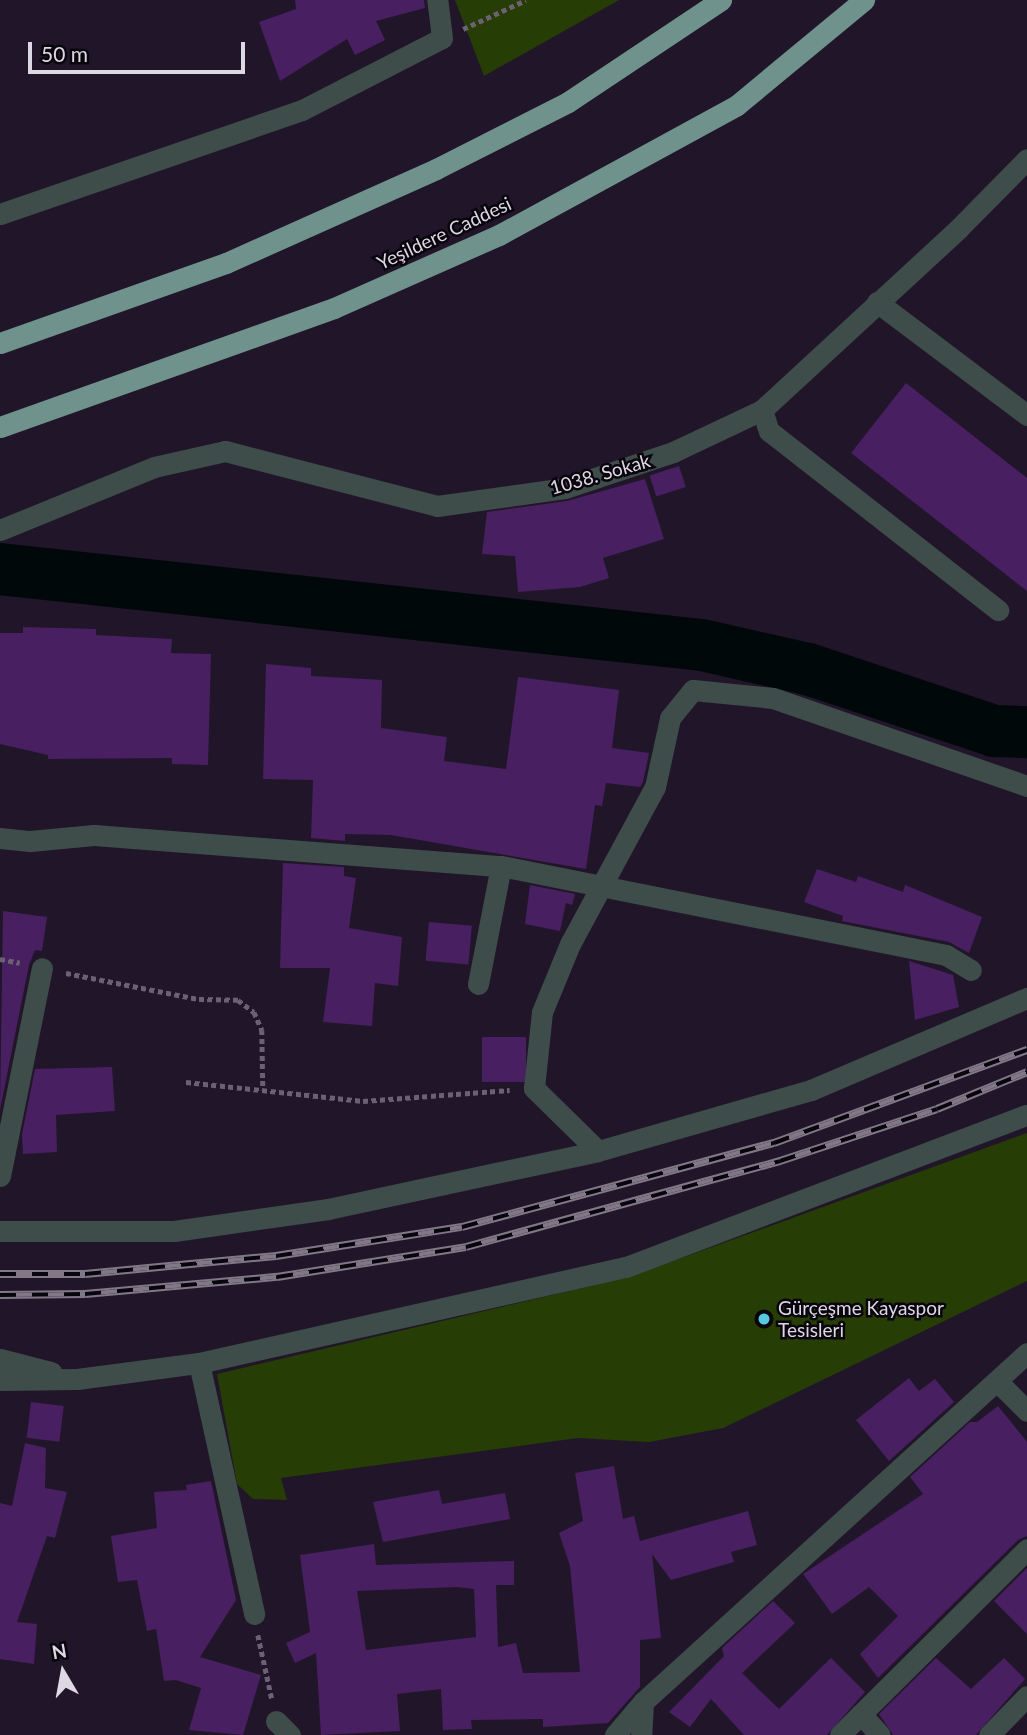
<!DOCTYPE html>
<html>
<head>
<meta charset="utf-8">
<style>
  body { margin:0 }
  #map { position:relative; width:1027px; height:1735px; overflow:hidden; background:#211629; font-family:Lato,sans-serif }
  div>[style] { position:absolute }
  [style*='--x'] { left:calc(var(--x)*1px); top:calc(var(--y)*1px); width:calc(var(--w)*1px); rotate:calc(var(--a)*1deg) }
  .green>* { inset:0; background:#263d05 }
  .river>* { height:52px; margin:-26px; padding:0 26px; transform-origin:26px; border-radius:26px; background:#00080a }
  .building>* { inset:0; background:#481f60; transform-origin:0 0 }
  .path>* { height:4.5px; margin-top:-2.25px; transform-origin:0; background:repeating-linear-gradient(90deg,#6b6172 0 5px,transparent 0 8.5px) }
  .minor>* { height:21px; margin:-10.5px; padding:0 10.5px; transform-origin:10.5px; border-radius:10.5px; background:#3f4d4a }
  .highway>* { height:21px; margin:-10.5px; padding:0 10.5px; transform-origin:10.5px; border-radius:10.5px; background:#6f928c }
  .rail>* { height:8px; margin-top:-4px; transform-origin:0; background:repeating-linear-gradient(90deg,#08050c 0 16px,#807787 0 32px); box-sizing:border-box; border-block:2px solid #807787 }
  .dots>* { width:19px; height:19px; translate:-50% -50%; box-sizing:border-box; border:4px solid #08050c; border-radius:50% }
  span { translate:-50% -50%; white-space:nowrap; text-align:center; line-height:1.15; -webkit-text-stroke:5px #08050c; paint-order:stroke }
  .street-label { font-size:19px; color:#ded7e4 }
  .poi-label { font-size:19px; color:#ded7e4 }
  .left { translate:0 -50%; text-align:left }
  .north { position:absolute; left:28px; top:1637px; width:70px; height:70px; -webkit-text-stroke:5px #08050c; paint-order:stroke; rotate:350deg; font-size:19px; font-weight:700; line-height:28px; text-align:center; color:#ded7e4 }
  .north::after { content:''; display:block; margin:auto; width:24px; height:32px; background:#ded7e4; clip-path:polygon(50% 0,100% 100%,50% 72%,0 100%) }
  .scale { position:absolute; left:28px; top:42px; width:217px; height:32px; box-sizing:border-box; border:4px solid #ded7e4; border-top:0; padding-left:9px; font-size:21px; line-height:24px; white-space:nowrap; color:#ded7e4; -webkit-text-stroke:5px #08050c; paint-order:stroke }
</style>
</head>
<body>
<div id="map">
  <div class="green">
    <i style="clip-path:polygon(455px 0,619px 0,484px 76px)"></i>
    <i style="clip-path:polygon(1027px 1133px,1027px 1281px,723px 1428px,649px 1442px,578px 1438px,281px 1478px,287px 1500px,253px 1499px,237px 1484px,217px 1374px,629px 1277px)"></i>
  </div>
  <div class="river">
    <i style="--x:0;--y:569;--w:706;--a:6.18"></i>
    <i style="--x:702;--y:645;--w:109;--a:12.8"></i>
    <i style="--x:808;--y:669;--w:196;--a:18.4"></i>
    <i style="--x:994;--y:731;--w:33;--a:2"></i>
  </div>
  <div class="building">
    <i style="clip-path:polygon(295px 0,424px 0,425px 8px,376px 21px,385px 40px,355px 55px,347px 39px,280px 81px,259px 22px,296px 9px)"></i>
    <i style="clip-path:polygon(906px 383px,1027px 478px,1027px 591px,851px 453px)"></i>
    <i style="left:679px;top:466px;width:22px;height:31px;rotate:72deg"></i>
    <i style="clip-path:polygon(645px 479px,664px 539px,603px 558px,609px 578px,580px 587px,518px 592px,515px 556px,482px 554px,487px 512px,567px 501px)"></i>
    <i style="clip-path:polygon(23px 627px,96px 629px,96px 635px,172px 639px,171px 653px,211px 654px,208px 765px,172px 764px,172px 758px,48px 759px,48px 755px,0 744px,0 633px,23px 633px)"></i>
    <i style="clip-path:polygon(266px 664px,311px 668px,311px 676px,382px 680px,381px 728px,447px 737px,444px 761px,506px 769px,518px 677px,619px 690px,612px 748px,649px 753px,643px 782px,640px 787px,606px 783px,602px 806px,595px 805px,586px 869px,391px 835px,345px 834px,345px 841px,311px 838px,313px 780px,263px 779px)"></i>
    <i style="clip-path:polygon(283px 863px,344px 867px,344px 876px,356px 878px,349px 928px,402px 937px,398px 986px,375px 983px,372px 1026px,323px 1022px,330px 968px,280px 968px)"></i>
    <i style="clip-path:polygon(817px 869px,856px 882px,858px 876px,903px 892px,905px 885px,982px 917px,969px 953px,949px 942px,842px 921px,843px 916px,804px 902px)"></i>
    <i style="clip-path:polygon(530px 885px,575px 894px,572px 905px,566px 903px,560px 931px,525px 924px)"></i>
    <i style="clip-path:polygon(3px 911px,47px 917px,42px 951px,35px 950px,29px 965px,0 1110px)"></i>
    <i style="left:429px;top:922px;width:43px;height:39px;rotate:5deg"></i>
    <i style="clip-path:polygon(909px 961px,953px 975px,959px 1007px,915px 1020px)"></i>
    <i style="left:482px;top:1037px;width:44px;height:45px"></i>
    <i style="clip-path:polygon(112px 1067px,115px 1111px,56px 1115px,57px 1152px,23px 1154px,22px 1134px,35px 1069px)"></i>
    <i style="clip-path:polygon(909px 1378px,919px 1391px,935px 1379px,954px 1402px,889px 1461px,856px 1420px)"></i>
    <i style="left:31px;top:1402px;width:33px;height:36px;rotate:7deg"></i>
    <i style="clip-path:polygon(998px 1406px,1027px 1442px,1027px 1536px,1018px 1540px,878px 1678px,860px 1654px,898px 1616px,869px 1587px,832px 1614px,803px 1574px,923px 1494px,910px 1477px,970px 1422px,977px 1422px)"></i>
    <i style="clip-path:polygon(25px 1443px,46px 1448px,45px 1488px,67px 1492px,55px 1538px,47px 1536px,17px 1622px,37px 1624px,34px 1664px,0 1659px,0 1503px,12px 1506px)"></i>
    <i style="clip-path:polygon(evenodd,614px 1466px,623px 1519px,634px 1516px,640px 1541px,748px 1511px,757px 1545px,731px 1552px,734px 1562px,671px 1580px,652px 1554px,661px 1638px,640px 1640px,640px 1687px,608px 1723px,543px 1727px,543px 1719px,471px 1720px,472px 1729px,443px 1730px,441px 1689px,397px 1694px,400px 1731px,321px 1735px,316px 1653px,295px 1663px,286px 1643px,310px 1632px,300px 1555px,374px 1544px,376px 1565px,514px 1561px,514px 1585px,496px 1585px,498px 1647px,516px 1643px,523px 1673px,580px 1672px,570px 1566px,559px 1533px,583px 1521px,575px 1473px,614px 1466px,457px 1587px,474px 1589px,476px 1637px,366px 1650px,357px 1591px,457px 1587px)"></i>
    <i style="clip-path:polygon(211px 1481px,236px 1600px,200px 1657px,261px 1675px,243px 1735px,189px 1730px,201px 1688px,176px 1680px,164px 1681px,156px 1629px,147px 1631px,137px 1580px,118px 1582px,111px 1536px,157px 1528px,154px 1492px,187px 1490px,186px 1485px)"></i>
    <i style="clip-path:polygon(439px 1490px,442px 1504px,505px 1493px,510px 1519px,383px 1542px,373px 1502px)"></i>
    <i style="clip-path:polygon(1027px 1568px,1027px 1634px,994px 1601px)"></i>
    <i style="clip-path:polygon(773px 1601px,795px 1623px,742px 1673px,779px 1709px,831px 1658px,865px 1692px,827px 1735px,744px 1735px,711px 1699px,690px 1727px,669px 1712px,724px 1656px,722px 1648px)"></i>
    <i style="clip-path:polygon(936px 1658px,971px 1689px,1004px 1658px,1025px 1679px,976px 1735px,893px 1735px,879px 1714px)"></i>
  </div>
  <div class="path">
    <i style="--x:463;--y:29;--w:69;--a:-24.7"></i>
    <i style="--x:0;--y:959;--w:20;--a:11"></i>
    <i style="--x:66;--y:973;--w:136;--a:11.1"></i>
    <i style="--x:199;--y:999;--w:39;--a:1"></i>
    <i style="--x:238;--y:1000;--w:20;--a:37"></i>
    <i style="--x:254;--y:1012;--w:20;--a:66"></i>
    <i style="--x:262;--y:1030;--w:60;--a:89"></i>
    <i style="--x:186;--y:1082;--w:178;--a:6.1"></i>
    <i style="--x:363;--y:1101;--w:147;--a:-4.3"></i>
    <i style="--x:258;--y:1635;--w:66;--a:77.7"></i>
  </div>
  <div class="minor">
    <i style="--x:0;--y:214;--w:319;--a:-19"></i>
    <i style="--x:302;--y:110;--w:157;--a:-27.2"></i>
    <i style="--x:442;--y:38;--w:38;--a:-97"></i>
    <i style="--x:877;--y:302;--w:188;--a:37"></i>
    <i style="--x:762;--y:410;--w:22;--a:72"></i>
    <i style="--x:769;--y:431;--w:291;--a:38"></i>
    <i style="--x:0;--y:530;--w:166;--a:-22.2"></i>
    <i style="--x:154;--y:467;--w:73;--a:-12.7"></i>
    <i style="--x:225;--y:451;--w:219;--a:14.5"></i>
    <i style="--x:437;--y:506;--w:129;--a:-8"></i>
    <i style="--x:565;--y:488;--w:114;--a:-18.4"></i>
    <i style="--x:673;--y:452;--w:98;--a:-25.3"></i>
    <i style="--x:762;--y:410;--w:268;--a:-42.7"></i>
    <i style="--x:959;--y:228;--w:97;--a:-45.4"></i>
    <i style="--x:0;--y:838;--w:30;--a:6"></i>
    <i style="--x:30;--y:841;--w:64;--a:-5.4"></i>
    <i style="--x:94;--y:835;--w:408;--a:4.4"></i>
    <i style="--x:501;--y:866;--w:454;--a:11.3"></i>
    <i style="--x:946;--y:955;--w:29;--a:31"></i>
    <i style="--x:478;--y:984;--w:120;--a:-79"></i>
    <i style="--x:598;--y:1151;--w:90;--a:-135.5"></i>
    <i style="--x:534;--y:1088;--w:76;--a:-84"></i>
    <i style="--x:542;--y:1012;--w:74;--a:-67.6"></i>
    <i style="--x:570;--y:944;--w:179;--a:-61.6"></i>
    <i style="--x:655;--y:787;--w:71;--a:-77.7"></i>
    <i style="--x:670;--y:718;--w:36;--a:-51"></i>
    <i style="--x:693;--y:690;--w:80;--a:5.7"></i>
    <i style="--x:773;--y:698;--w:269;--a:19.1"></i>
    <i style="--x:0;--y:1176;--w:212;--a:-78.6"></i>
    <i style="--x:0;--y:1231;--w:174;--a:0"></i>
    <i style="--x:174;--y:1231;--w:156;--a:-8.1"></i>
    <i style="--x:328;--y:1209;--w:276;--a:-12.1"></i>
    <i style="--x:598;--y:1151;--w:222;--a:-16"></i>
    <i style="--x:811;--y:1090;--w:235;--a:-23.1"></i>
    <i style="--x:0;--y:1359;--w:53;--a:14.3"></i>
    <i style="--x:199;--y:1363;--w:257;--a:77.6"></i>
    <i style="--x:0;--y:1380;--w:77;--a:-0.7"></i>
    <i style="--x:77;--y:1379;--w:123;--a:-7.5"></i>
    <i style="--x:199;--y:1363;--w:438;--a:-12.7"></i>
    <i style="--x:626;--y:1267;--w:429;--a:-20.8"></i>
    <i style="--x:998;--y:1382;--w:41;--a:45"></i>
    <i style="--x:643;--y:1702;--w:519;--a:-42.27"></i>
    <i style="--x:861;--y:1714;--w:234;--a:-44.8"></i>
    <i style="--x:276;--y:1721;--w:20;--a:45"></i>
    <i style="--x:615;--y:1735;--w:43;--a:-49.7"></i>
    <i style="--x:643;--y:1702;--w:33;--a:93"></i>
    <i style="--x:840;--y:1735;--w:30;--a:-45"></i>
    <i style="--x:861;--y:1714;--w:28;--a:48"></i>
    <i style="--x:989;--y:1735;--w:54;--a:-45.7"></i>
  </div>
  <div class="highway">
    <i style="--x:0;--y:343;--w:240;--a:-19.5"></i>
    <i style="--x:226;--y:263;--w:230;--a:-24.1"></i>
    <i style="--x:436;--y:169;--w:148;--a:-26.9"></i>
    <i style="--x:568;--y:102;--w:184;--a:-33.7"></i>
    <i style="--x:0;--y:427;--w:355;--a:-19.6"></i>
    <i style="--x:334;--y:308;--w:180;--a:-23.9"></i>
    <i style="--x:499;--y:235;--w:271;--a:-28.6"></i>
    <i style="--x:737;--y:105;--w:165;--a:-39.6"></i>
  </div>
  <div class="rail">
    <i style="--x:0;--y:1274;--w:85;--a:0"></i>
    <i style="--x:85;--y:1274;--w:192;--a:-5.4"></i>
    <i style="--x:276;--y:1256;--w:188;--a:-8.9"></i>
    <i style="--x:462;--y:1227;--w:323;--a:-15.1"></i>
    <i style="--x:774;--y:1143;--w:270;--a:-20.2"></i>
    <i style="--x:0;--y:1295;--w:85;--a:-0.7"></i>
    <i style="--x:85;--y:1294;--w:193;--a:-5.1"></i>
    <i style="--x:277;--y:1277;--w:191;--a:-9"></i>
    <i style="--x:466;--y:1247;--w:326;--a:-15.3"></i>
    <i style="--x:780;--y:1161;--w:165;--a:-18.3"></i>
    <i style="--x:937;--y:1109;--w:97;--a:-22.3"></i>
  </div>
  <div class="dots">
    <i style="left:764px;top:1319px;background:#56c9e1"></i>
  </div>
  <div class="street-label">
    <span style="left:444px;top:233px;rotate:-25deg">Yeşildere Caddesi</span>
    <span style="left:600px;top:474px;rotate:-16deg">1038. Sokak</span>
  </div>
  <div class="poi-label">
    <span class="left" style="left:778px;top:1319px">Gürçeşme Kayaspor<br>Tesisleri</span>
  </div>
  <div class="north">N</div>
  <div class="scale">50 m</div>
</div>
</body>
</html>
